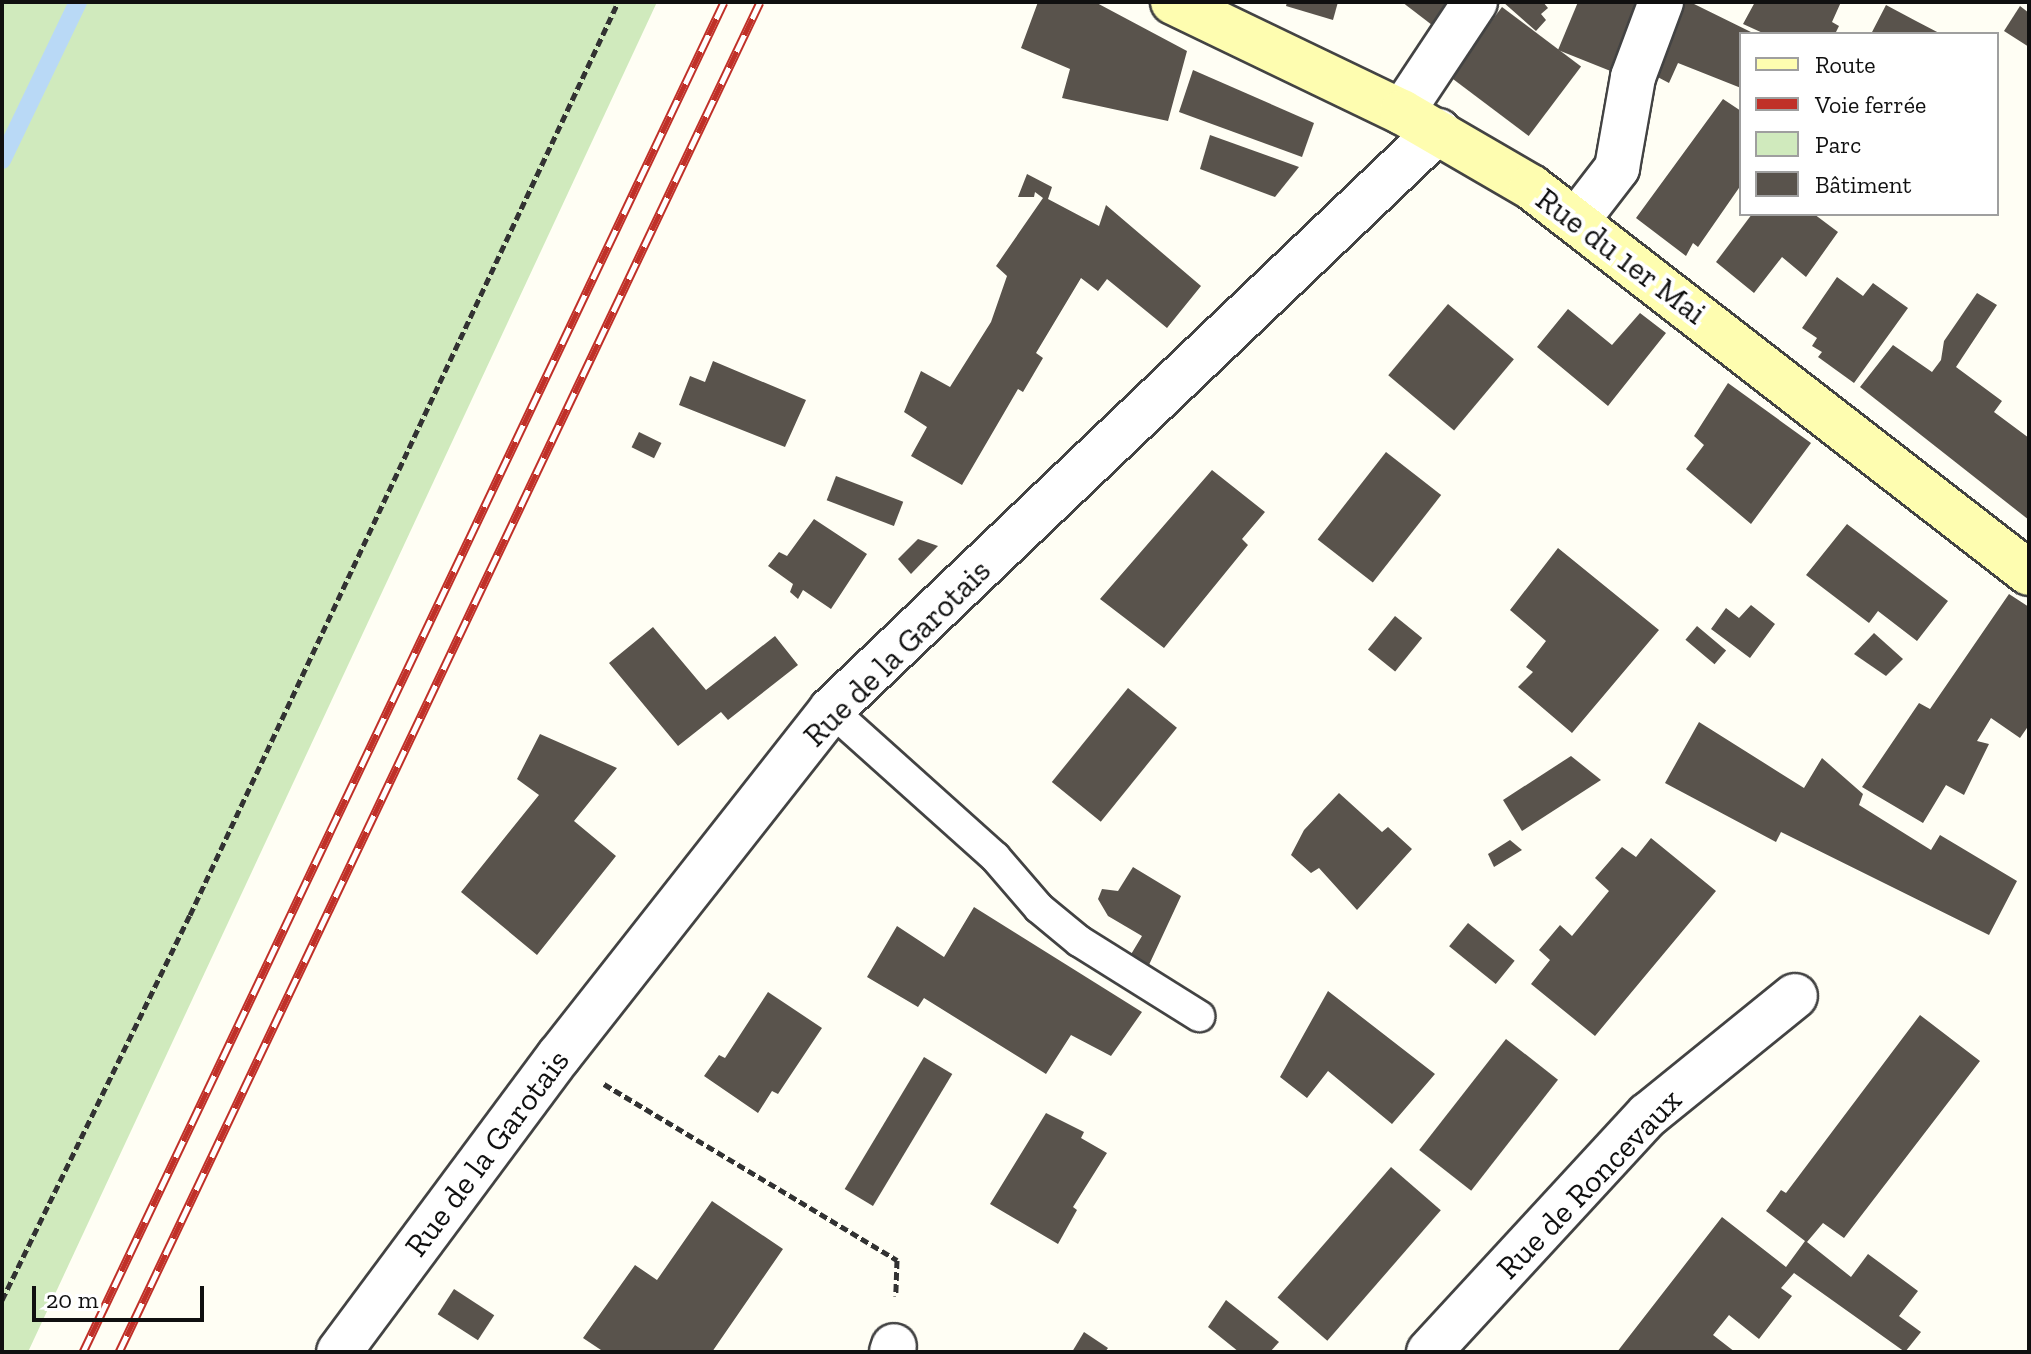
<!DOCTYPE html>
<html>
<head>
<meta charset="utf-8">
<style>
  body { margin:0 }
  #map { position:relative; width:2031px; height:1354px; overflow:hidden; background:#fffef4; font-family:"Zilla Slab",serif }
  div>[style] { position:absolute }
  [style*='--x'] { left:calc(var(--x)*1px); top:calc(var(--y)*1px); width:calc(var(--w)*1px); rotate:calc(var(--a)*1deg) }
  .green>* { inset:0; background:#d0eabd }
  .stream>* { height:18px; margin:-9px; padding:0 9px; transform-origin:9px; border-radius:9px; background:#b9d9f6 }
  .building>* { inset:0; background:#59534c; transform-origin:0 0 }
  .path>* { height:5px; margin-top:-2.5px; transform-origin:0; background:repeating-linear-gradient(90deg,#323232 0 8px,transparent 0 12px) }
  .roads { filter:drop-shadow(2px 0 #434343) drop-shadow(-2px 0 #434343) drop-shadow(0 2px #434343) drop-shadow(0 -2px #434343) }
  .lane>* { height:30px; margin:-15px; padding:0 15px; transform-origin:15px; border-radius:15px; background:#fff }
  .street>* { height:44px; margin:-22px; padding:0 22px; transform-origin:22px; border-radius:22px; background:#fff }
  .secondary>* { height:44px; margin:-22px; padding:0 22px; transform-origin:22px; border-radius:22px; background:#fefdb0 }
  .rail>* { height:9px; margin-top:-4.5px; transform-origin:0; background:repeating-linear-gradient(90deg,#fff 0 18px,#c03028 0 36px); box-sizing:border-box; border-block:2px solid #c03028 }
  span { translate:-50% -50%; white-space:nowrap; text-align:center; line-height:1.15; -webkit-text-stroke:8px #fff; paint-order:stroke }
  .street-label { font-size:32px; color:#101010 }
  .frame { position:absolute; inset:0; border:4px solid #101010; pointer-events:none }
  .legend { position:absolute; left:1739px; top:32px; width:260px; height:184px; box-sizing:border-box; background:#fff; border:2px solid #9f9f9f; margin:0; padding:10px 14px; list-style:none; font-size:24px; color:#101010 }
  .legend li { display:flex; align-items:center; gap:16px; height:40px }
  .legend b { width:40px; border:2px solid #9f9f9f }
  .scale { position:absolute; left:32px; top:1286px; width:172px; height:36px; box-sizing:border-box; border:4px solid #101010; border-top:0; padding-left:10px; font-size:24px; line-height:28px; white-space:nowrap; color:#101010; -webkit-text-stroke:6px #fff; paint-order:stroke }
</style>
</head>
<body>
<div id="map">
  <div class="green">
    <i style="clip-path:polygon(2px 2px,657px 2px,28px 1352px,2px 1352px)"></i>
  </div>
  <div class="stream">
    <i style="--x:2;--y:160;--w:175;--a:-64.3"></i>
  </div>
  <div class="building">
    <i style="clip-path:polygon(1038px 2px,1095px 2px,1187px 51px,1168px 121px,1062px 98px,1070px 69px,1021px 48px)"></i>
    <i style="clip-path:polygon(1287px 2px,1338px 2px,1333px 20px,1286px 6px)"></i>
    <i style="clip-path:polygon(1402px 2px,1450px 2px,1432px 25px)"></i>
    <i style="clip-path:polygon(1503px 2px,1543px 2px,1548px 8px,1541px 14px,1546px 20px,1536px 31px)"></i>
    <i style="clip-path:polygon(1578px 2px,1648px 2px,1618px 74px,1558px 50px)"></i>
    <i style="clip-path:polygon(1679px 2px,1690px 2px,1755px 34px,1741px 34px,1741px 88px,1678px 63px,1669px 83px,1650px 73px)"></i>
    <i style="clip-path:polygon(1755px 2px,1841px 2px,1832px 22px,1839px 26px,1835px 34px,1765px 34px,1743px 24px)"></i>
    <i style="clip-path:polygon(1886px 5px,1916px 21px,1941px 34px,1871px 34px)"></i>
    <i style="clip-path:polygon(2020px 6px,2029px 13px,2029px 47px,2004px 31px)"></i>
    <i style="left:1502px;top:7px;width:99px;height:87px;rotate:37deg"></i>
    <i style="clip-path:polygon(1193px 70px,1314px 123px,1302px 157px,1179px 112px)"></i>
    <i style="clip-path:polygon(1723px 99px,1741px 111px,1741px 185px,1698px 247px,1693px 243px,1686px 256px,1636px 218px)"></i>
    <i style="clip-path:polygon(1210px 135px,1299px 167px,1275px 197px,1200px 169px)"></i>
    <i style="clip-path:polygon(1027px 174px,1052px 187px,1048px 199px,1099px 226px,1106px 205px,1201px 286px,1167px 328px,1107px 279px,1098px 291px,1081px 278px,1036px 353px,1043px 358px,1023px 392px,1018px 389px,962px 485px,911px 456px,927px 427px,904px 412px,921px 371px,950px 387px,991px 322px,1007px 276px,996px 266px,1043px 198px,1035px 192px,1034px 197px,1018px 197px)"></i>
    <i style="clip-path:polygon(1752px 214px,1814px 214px,1838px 232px,1806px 277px,1782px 257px,1754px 293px,1716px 262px)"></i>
    <i style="clip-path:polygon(1837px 277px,1863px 296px,1873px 283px,1908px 308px,1854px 383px,1818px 357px,1822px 352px,1812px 346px,1817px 338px,1802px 328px)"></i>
    <i style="clip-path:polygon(1977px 293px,1997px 305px,1956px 367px,2002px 401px,1994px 412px,2029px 438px,2029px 520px,1860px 387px,1893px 345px,1932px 372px,1941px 360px,1944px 341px)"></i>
    <i style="left:1448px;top:304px;width:86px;height:93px;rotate:40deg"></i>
    <i style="clip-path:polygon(1568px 309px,1612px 345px,1640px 313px,1666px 333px,1608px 406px,1537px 347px)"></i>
    <i style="clip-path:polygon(713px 361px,806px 400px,785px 447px,679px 405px,690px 376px,705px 382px)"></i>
    <i style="clip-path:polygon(1728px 383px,1811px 443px,1751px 524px,1686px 469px,1704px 445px,1694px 436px)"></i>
    <i style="left:639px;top:432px;width:25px;height:17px;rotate:26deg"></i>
    <i style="left:1386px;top:452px;width:70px;height:111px;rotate:38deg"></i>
    <i style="clip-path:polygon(1212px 470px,1265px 512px,1242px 539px,1248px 545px,1164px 648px,1100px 599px)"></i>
    <i style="left:836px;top:476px;width:72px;height:26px;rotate:21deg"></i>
    <i style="clip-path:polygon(814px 519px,867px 554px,831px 609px,803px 590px,798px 599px,790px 592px,793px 584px,768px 566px,779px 552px,787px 556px)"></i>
    <i style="clip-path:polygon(1847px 524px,1948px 601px,1917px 641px,1878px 611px,1869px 623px,1806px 575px)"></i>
    <i style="clip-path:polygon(918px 539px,938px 546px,911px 574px,898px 559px)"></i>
    <i style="clip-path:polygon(1558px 548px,1659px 630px,1572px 733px,1518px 687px,1533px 672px,1526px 667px,1546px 641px,1510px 610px)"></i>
    <i style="clip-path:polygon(2009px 594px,2029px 607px,2029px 725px,2020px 738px,1991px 718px,1977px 741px,1989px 744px,1964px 795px,1946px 785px,1923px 823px,1862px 787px,1919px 703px,1930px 709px)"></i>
    <i style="clip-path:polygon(1751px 605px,1775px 624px,1750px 658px,1711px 629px,1726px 608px,1739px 618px)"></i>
    <i style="left:1395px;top:616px;width:35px;height:43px;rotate:39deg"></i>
    <i style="left:1697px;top:626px;width:38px;height:18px;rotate:40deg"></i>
    <i style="clip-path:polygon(653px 627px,706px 690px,775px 636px,798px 665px,728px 720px,721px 712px,678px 746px,609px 663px)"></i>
    <i style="clip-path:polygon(1874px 633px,1903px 659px,1886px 676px,1854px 654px)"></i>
    <i style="left:1128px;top:688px;width:63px;height:121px;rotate:39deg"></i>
    <i style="clip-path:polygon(1699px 722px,1804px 788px,1822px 758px,1863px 794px,1859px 805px,1931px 850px,1940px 835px,2017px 881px,1989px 935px,1781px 832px,1776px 842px,1665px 783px)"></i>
    <i style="clip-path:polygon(540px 734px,617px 768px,574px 821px,616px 856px,537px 955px,461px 892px,539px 795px,517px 779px)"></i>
    <i style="clip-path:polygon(1571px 756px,1601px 780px,1522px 831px,1503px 800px)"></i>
    <i style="clip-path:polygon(1339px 793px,1382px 832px,1388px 827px,1412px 849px,1357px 910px,1319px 868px,1311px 873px,1291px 855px,1304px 830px)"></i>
    <i style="clip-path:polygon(1651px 838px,1716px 891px,1595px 1036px,1531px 984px,1550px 960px,1539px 950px,1560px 925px,1572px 936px,1609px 891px,1595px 878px,1622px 847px,1636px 857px)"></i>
    <i style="clip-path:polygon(1510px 840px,1522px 850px,1494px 867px,1488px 854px)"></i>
    <i style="clip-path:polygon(1133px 867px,1181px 896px,1148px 967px,1130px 956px,1142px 936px,1108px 916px,1098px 899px,1102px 889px,1118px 891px)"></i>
    <i style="clip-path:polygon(974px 907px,1142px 1012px,1111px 1056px,1071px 1035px,1046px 1074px,924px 998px,918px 1007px,867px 977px,897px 926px,944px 957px)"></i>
    <i style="left:1468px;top:923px;width:60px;height:30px;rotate:39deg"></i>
    <i style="clip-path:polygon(1328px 991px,1435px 1074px,1392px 1124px,1328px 1071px,1307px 1098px,1280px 1077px)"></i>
    <i style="clip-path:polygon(768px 992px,822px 1028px,778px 1094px,772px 1091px,758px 1113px,704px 1076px,719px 1055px,725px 1058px)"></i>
    <i style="clip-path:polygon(1920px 1015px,1980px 1061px,1844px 1238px,1823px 1223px,1807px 1242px,1851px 1277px,1868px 1254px,1918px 1291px,1899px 1316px,1921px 1332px,1905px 1352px,1794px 1273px,1781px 1288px,1792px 1296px,1759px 1339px,1729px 1315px,1713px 1335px,1735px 1352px,1617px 1352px,1722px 1217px,1786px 1267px,1805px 1241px,1766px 1211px,1781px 1190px,1786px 1193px)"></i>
    <i style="left:1506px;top:1039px;width:66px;height:141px;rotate:38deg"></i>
    <i style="left:924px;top:1057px;width:33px;height:154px;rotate:31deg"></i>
    <i style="clip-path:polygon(1046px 1113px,1084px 1132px,1081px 1138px,1107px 1153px,1073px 1207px,1077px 1210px,1058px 1244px,990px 1204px)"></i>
    <i style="left:1391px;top:1167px;width:66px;height:173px;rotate:41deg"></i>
    <i style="clip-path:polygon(712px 1201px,783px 1249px,712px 1352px,604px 1352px,583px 1338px,635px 1265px,657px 1280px)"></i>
    <i style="left:454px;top:1289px;width:48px;height:30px;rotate:33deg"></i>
    <i style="clip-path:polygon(1226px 1300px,1279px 1342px,1270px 1352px,1239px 1352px,1208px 1327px)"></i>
    <i style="clip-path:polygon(1084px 1332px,1108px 1348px,1105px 1352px,1072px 1352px)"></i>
  </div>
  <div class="path">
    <i style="--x:604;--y:1084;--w:342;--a:31"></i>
    <i style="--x:897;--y:1260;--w:36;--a:92"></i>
    <i style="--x:2;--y:1300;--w:428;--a:-64"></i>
    <i style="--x:190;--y:915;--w:1008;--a:-64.88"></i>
  </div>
  <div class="roads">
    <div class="lane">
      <i style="--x:831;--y:710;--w:220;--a:41.9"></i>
      <i style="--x:995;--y:857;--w:67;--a:49.2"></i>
      <i style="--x:1039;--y:908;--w:52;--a:39.5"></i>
      <i style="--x:1079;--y:941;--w:142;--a:32"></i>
    </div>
    <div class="street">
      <i style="--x:1402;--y:112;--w:132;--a:-56.4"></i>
      <i style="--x:1577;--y:220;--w:66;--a:-52.4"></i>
      <i style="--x:1617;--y:168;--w:92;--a:-80"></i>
      <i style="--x:1633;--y:77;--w:80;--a:-69.5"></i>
      <i style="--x:339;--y:1352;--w:369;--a:-53.4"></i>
      <i style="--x:559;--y:1056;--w:440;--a:-51.8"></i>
      <i style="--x:831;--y:710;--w:839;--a:-43.65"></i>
      <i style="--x:892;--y:1352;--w:6;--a:-72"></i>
      <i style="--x:1429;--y:1352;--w:323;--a:-47.3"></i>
      <i style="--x:1648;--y:1115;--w:189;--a:-39"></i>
    </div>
    <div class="secondary">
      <i style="--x:1173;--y:2;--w:254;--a:25.7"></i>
      <i style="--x:1402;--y:112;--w:149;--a:30.2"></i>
      <i style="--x:1531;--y:187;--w:630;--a:37.78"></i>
    </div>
  </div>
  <div class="rail">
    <i style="--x:83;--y:1352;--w:1494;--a:-64.6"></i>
    <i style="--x:119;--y:1352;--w:1494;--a:-64.6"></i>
  </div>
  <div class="street-label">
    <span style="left:1621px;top:256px;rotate:37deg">Rue du 1er Mai</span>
    <span style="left:897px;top:653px;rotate:-45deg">Rue de la Garotais</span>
    <span style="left:487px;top:1153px;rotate:-53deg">Rue de la Garotais</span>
    <span style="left:1589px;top:1184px;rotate:-46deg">Rue de Roncevaux</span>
  </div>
  <div class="frame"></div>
  <ul class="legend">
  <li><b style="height:10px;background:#fefdb0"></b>Route</li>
  <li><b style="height:10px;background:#c03028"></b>Voie ferrée</li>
  <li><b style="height:22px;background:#d0eabd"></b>Parc</li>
  <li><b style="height:22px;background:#59534c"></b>Bâtiment</li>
  </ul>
  <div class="scale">20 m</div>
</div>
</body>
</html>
